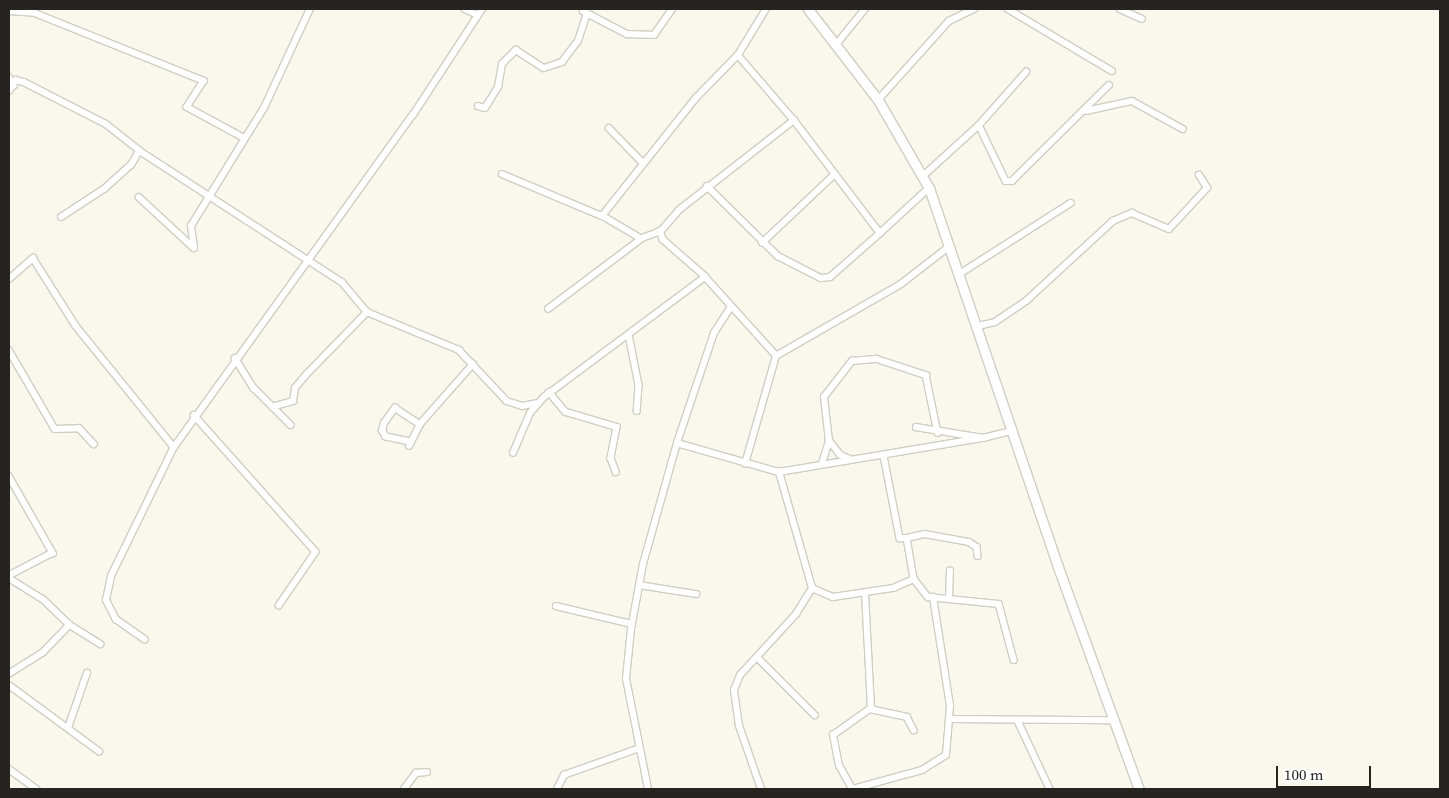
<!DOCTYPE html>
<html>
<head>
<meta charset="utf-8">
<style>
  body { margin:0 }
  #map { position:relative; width:1449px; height:798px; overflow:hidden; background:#faf7ec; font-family:"Source Serif 4",serif }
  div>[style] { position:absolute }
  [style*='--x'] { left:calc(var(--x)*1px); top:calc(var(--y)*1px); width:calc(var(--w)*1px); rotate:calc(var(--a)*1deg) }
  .roads { filter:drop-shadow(1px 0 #d0cec3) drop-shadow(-1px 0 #d0cec3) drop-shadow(0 1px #d0cec3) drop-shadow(0 -1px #d0cec3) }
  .street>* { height:5.5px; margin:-2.75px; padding:0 2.75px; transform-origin:2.75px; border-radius:2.75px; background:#fff }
  .secondary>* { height:9px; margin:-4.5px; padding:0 4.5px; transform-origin:4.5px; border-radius:4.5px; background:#fff }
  span { translate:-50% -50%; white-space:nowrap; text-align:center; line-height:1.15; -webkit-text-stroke:5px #fff; paint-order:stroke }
  .frame { position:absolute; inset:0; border:10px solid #262420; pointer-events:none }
  .scale { position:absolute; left:1276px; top:766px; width:95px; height:22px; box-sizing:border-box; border:2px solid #262420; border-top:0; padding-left:6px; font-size:15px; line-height:18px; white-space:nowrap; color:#262420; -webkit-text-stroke:4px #fff; paint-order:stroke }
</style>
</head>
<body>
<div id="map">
  <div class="roads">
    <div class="street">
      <i style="--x:465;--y:9;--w:14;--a:25"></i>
      <i style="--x:1008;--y:9;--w:121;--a:30.8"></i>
      <i style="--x:1120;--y:9;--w:24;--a:24"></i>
      <i style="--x:9;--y:11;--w:26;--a:4"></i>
      <i style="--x:35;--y:13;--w:182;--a:21.9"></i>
      <i style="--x:204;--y:81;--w:31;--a:123"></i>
      <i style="--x:187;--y:107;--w:65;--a:28.5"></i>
      <i style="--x:583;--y:11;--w:50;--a:27.6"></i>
      <i style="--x:627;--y:34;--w:27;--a:2"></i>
      <i style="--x:654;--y:35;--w:32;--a:-55"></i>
      <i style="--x:835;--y:46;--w:48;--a:-51"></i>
      <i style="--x:738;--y:55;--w:54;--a:-58.7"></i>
      <i style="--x:9;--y:77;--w:10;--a:61"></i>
      <i style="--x:9;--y:91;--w:13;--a:-58"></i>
      <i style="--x:16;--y:80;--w:8;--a:14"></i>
      <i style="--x:24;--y:82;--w:92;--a:27.1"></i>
      <i style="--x:106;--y:124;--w:47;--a:38.1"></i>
      <i style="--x:143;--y:153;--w:237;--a:33"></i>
      <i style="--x:342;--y:282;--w:39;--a:50"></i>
      <i style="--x:367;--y:312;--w:100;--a:22.4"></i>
      <i style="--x:459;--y:350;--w:70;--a:46.7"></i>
      <i style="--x:507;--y:401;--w:16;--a:18"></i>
      <i style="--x:522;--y:406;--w:16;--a:-11"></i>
      <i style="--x:878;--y:100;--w:106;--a:-48.1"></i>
      <i style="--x:949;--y:21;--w:28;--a:-26"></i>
      <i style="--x:478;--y:106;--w:7;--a:16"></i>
      <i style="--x:485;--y:108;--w:25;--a:-58"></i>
      <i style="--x:498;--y:87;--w:23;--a:-80"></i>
      <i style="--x:502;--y:64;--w:20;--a:-45"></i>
      <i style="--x:516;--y:50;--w:33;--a:33"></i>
      <i style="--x:544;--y:68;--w:19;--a:-18"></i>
      <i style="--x:562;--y:62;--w:26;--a:-53"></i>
      <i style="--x:578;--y:41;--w:29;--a:-72"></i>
      <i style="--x:1086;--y:111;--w:47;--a:-12.3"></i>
      <i style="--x:1132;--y:101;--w:58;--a:28.8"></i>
      <i style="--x:979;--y:125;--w:71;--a:-48.4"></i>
      <i style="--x:609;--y:128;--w:49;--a:45.8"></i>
      <i style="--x:502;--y:174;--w:108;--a:22.8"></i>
      <i style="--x:923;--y:176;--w:76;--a:-42.3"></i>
      <i style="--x:979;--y:125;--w:62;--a:64.3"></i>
      <i style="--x:1006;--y:181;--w:6;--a:0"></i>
      <i style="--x:1012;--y:181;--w:136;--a:-44.7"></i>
      <i style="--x:707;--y:186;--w:100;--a:44.6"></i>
      <i style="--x:778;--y:256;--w:48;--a:27.1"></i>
      <i style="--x:821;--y:278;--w:9;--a:-6"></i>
      <i style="--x:830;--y:277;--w:67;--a:-41.3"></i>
      <i style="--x:139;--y:197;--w:75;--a:42.8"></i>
      <i style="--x:194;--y:248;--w:22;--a:-98"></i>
      <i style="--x:191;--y:226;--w:139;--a:-58.3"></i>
      <i style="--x:264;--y:108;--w:109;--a:-65.1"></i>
      <i style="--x:61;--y:217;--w:51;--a:-33.1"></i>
      <i style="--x:104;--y:189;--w:36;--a:-42"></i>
      <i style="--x:131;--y:165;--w:16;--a:-60"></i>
      <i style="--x:660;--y:232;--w:20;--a:160"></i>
      <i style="--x:641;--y:239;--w:45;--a:-149.5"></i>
      <i style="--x:602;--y:216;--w:149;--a:-51.5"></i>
      <i style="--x:695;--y:99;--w:62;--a:-45.7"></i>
      <i style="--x:738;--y:55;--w:86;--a:49.3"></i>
      <i style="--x:762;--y:243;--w:100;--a:-43.4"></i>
      <i style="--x:961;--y:273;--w:130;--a:-32.5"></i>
      <i style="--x:9;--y:279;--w:32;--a:-41"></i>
      <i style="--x:33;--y:258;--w:80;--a:57.7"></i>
      <i style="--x:76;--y:326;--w:156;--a:51"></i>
      <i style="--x:174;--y:447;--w:409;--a:-54.3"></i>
      <i style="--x:413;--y:115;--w:126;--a:-56.9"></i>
      <i style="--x:548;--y:309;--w:116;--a:-37"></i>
      <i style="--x:978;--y:326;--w:17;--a:-13"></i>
      <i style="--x:995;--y:322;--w:37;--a:-34"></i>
      <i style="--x:1026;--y:301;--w:118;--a:-42.6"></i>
      <i style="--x:1113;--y:221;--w:21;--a:-23"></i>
      <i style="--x:1132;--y:213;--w:40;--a:23.4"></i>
      <i style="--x:1169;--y:229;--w:56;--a:-47.2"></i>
      <i style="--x:1207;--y:188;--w:15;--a:-122"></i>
      <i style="--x:629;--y:335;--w:51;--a:78.7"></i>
      <i style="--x:639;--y:385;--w:26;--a:94"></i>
      <i style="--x:9;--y:350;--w:91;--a:59.8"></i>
      <i style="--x:55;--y:429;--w:24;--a:-2"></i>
      <i style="--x:79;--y:428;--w:22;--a:47"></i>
      <i style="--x:776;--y:356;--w:108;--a:-132"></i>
      <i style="--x:704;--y:276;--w:55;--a:-138.7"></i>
      <i style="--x:663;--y:240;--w:9;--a:-111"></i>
      <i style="--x:660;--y:232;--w:29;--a:-49"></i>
      <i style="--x:679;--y:210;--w:146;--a:-38"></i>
      <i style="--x:794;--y:120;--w:142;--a:52.7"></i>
      <i style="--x:880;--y:233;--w:67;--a:-42.6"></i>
      <i style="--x:235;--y:358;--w:36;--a:58"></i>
      <i style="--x:254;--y:388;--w:52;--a:45"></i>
      <i style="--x:549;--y:392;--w:26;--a:50"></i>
      <i style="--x:566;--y:412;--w:53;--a:16.4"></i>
      <i style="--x:617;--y:427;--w:32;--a:101"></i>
      <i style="--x:611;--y:458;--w:15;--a:70"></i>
      <i style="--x:272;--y:407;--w:22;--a:-16"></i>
      <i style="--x:293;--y:401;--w:13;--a:-81"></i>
      <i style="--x:295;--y:388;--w:17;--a:-50"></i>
      <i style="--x:306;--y:375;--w:88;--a:-45.9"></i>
      <i style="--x:194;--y:415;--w:183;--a:48.3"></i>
      <i style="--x:316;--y:552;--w:65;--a:124.4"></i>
      <i style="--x:916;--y:427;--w:68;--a:9.3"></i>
      <i style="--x:983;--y:438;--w:30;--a:-14"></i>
      <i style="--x:410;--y:442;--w:25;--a:-168"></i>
      <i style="--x:386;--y:437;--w:7;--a:-124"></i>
      <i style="--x:382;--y:431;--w:8;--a:-76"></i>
      <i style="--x:384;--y:423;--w:19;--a:-54"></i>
      <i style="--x:395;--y:408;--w:30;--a:33"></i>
      <i style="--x:677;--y:443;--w:106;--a:15.9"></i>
      <i style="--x:779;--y:472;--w:207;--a:-9.5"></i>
      <i style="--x:409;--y:446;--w:25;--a:-63"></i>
      <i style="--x:420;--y:424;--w:80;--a:-48.5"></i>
      <i style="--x:513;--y:453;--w:43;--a:-67"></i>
      <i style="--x:530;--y:413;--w:21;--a:-49"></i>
      <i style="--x:544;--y:397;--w:201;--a:-36.7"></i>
      <i style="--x:884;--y:456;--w:84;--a:79"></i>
      <i style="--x:900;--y:538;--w:7;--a:0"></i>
      <i style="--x:907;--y:538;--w:42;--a:80.3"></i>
      <i style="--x:851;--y:460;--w:12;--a:-156"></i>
      <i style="--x:840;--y:455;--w:18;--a:-128"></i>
      <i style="--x:829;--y:441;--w:44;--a:-96.5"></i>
      <i style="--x:824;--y:397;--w:46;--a:-52.1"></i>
      <i style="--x:852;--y:361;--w:25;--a:-5"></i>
      <i style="--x:877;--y:359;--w:52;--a:18.1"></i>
      <i style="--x:926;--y:375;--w:59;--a:78.3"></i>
      <i style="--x:822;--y:463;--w:23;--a:-72"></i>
      <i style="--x:745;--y:464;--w:112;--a:-74"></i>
      <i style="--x:776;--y:356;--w:144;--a:-29.9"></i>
      <i style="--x:901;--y:284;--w:62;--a:-37.8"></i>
      <i style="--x:9;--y:476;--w:89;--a:60.3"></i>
      <i style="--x:53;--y:553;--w:50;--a:152.4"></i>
      <i style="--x:907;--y:538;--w:18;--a:-13"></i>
      <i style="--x:925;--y:534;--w:45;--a:10.3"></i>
      <i style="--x:969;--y:542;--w:9;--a:32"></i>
      <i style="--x:977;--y:547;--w:9;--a:84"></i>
      <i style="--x:9;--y:578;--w:40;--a:32"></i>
      <i style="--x:43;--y:599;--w:37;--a:44"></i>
      <i style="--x:70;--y:625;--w:39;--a:134"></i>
      <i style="--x:43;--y:653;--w:40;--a:148"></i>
      <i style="--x:639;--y:585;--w:58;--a:9"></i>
      <i style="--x:812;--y:588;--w:23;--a:23"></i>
      <i style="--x:833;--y:597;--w:61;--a:-8.5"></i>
      <i style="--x:893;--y:588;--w:23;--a:-23"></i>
      <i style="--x:914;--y:579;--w:23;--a:52"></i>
      <i style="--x:928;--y:597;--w:71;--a:5.6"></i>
      <i style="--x:999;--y:604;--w:58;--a:75"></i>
      <i style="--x:949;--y:597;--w:26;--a:-88"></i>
      <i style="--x:556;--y:606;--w:78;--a:13.3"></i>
      <i style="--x:70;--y:625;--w:36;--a:32"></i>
      <i style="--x:145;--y:640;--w:35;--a:-145"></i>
      <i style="--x:116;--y:620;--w:22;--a:-117"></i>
      <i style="--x:106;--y:600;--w:25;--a:-78"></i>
      <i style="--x:111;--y:576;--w:144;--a:-64"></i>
      <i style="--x:757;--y:657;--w:82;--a:45"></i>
      <i style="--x:9;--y:685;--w:112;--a:36.3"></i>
      <i style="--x:870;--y:709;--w:38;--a:12"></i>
      <i style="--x:907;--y:717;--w:15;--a:62"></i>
      <i style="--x:950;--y:719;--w:162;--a:0.4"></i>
      <i style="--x:1018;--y:721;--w:75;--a:64.8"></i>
      <i style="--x:68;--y:728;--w:58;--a:-70.9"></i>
      <i style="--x:9;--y:769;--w:34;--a:36"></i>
      <i style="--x:404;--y:789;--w:20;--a:-53"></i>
      <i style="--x:416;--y:773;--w:11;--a:-5"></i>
      <i style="--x:557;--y:789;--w:16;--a:-63"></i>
      <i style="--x:564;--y:775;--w:77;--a:-19.6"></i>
      <i style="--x:648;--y:789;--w:112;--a:-101.3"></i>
      <i style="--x:626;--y:679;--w:50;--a:-84.3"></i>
      <i style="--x:631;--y:629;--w:66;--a:-79.5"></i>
      <i style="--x:643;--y:564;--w:126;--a:-74.3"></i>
      <i style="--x:677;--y:443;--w:116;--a:-71.4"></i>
      <i style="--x:714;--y:333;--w:31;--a:-57"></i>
      <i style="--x:761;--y:789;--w:67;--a:-109.2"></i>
      <i style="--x:739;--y:726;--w:36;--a:-98"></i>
      <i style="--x:734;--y:690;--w:16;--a:-68"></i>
      <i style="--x:740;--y:675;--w:83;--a:-47.4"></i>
      <i style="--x:796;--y:614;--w:31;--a:-58"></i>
      <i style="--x:812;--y:588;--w:121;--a:-105.9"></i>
      <i style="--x:852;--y:789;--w:26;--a:-119"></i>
      <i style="--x:839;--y:766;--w:32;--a:-101"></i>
      <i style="--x:833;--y:735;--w:47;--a:-35.4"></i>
      <i style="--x:871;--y:708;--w:115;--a:-93"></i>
      <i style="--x:853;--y:789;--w:72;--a:-15.4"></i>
      <i style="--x:922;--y:770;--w:28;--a:-32"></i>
      <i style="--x:946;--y:755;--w:49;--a:-85.3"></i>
      <i style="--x:950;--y:706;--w:110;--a:-98.9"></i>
    </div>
    <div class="secondary">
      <i style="--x:808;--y:9;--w:115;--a:52.4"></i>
      <i style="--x:878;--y:100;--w:102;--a:59.9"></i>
      <i style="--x:929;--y:188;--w:400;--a:71.2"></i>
      <i style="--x:1058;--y:567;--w:236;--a:70"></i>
    </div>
  </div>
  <div class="frame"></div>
  <div class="scale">100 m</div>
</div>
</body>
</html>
